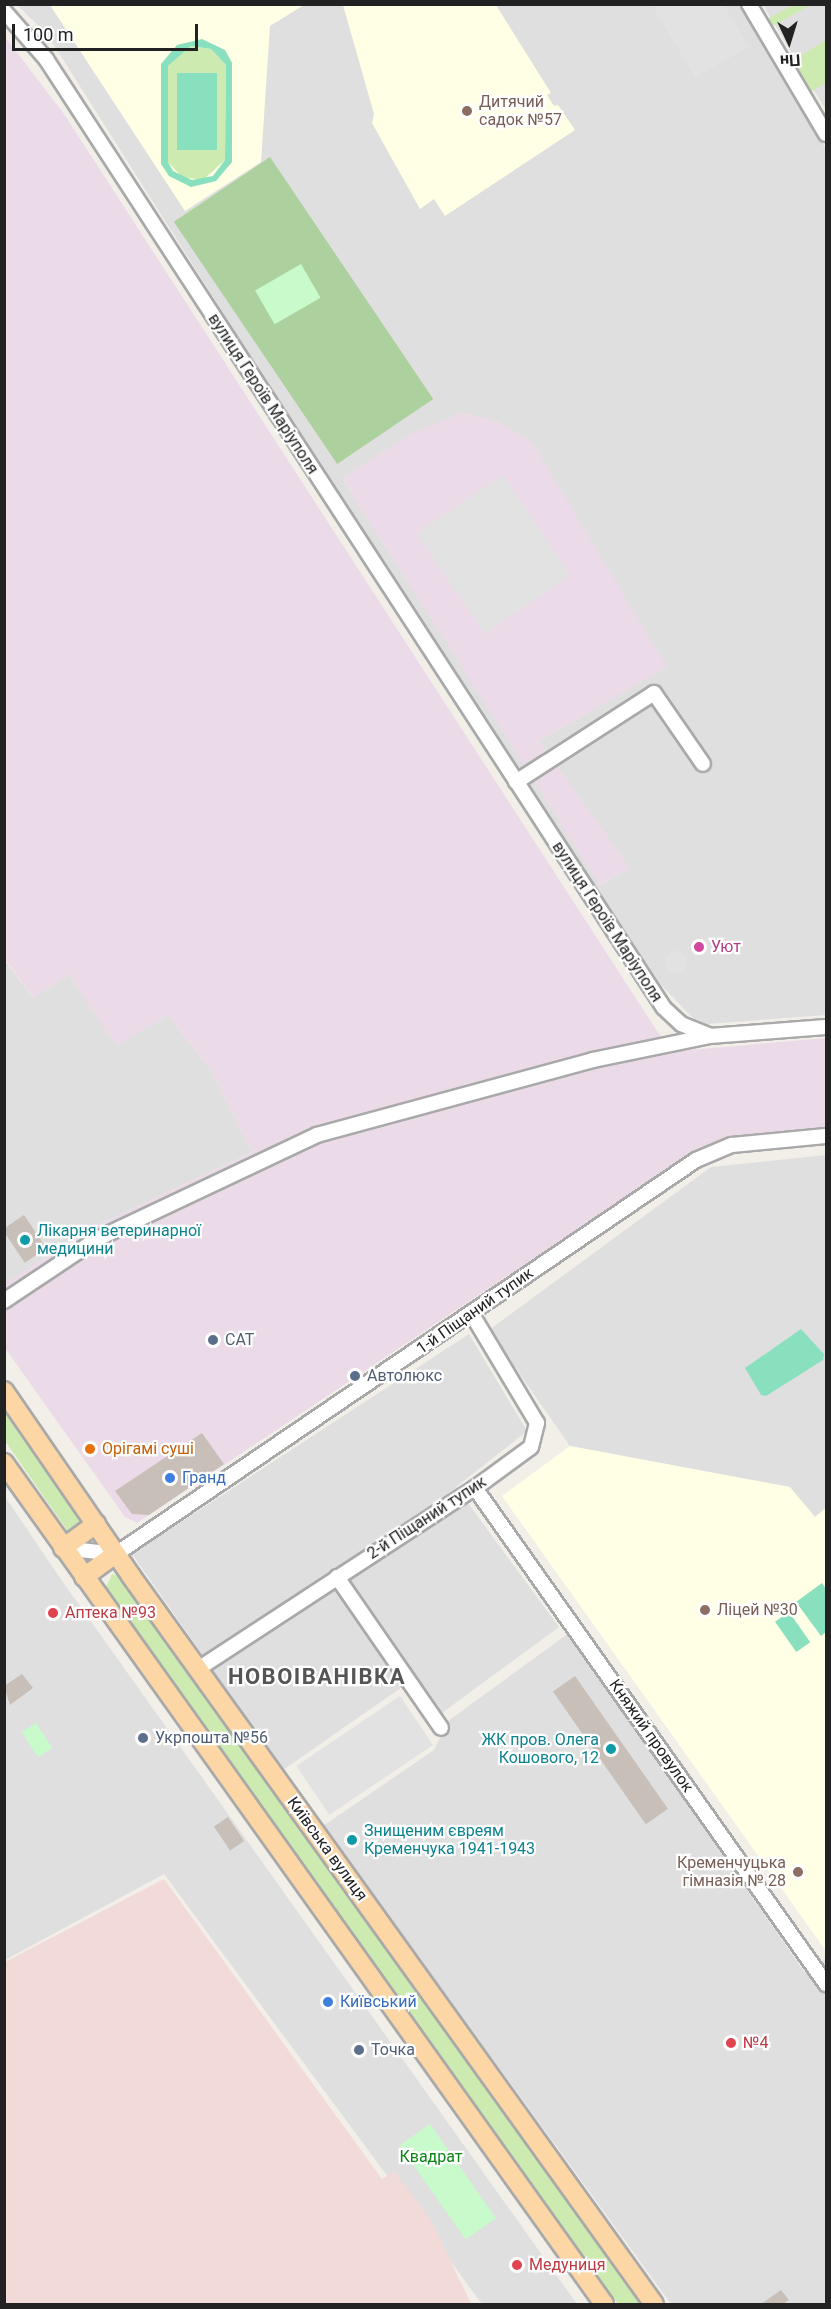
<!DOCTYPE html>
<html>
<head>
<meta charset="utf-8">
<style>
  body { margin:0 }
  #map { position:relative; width:831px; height:2309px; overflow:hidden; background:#f2efe9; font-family:Roboto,sans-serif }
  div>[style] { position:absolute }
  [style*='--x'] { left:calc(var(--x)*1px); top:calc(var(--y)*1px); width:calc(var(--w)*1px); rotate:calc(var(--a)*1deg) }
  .residential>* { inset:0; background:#e0dfdf }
  .commercial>* { inset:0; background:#f2dad9 }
  .industrial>* { inset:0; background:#ebdbe8 }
  .education>* { inset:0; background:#ffffe5 }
  .grass>* { inset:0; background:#cdebb0 }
  .forest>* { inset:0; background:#add19e; transform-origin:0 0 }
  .park>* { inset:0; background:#c8facc; transform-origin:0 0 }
  .pitch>* { inset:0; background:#88e0be; transform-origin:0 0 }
  .parking>* { inset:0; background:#e2e2e2; transform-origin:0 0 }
  .round { border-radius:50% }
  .building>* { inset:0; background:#c7bfb8; transform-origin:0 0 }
  .roads { filter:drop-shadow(2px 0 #a9a9a9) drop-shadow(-2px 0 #a9a9a9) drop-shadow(0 2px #a9a9a9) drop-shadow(0 -2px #a9a9a9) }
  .minor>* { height:14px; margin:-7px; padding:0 7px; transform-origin:7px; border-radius:7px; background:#fff }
  .major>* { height:18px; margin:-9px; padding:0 9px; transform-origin:9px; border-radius:9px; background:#fcd6a4 }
  .dots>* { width:16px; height:16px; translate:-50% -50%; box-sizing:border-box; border:3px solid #fff; border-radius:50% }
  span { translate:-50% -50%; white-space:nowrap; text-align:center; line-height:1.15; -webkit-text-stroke:4.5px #fff; paint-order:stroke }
  .education-label { font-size:16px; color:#785e54 }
  .left { translate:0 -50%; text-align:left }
  .right { translate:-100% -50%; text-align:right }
  .street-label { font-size:16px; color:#222 }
  .hotel-label { font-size:16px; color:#b23c85 }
  .culture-label { font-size:16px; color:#0d838f }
  .service-label { font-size:16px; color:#4e5e75 }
  .food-label { font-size:16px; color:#c56008 }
  .shop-label { font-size:16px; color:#366cbe }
  .health-label { font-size:16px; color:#be3a42 }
  .park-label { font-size:16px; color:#0c8416 }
  .district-label { font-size:22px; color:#555; font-weight:700; letter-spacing:1.5px }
  .frame { position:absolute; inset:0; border:6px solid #222; pointer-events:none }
  .north { position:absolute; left:759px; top:12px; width:60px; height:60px; -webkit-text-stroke:4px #fff; paint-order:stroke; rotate:176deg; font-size:16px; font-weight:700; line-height:24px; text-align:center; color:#222 }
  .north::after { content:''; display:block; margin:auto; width:21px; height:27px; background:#222; clip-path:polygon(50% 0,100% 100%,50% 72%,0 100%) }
  .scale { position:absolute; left:12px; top:24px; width:186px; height:27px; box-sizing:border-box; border:3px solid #222; border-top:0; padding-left:8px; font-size:18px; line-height:21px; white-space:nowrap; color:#222; -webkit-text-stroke:4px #fff; paint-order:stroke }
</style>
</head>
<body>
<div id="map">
  <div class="residential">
    <i style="clip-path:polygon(evenodd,17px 5px,740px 5px,826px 149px,826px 1015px,707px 1024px,693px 1018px,661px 985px,314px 457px,47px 34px,17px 5px,462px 413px,498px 422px,666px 667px,539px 741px,629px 868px,601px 885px,342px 478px,462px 413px)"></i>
    <i style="clip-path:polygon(763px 5px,826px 5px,826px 110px)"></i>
    <i style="clip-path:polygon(4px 959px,33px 998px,69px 974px,117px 1045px,168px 1015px,211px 1070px,252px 1152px,81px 1233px,5px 1284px)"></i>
    <i style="clip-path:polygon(826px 1155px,826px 1508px,815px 1517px,789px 1487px,570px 1446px,489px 1330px,711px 1167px)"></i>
    <i style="clip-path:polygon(469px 1334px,527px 1431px,456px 1487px,559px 1627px,431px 1721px,405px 1685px,283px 1770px,132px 1554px)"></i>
    <i style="clip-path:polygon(4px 1495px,60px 1578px,577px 2304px,482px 2304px,164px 1874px,5px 1960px)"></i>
    <i style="clip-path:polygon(569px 1633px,805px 1973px,826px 1958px,826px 2304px,671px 2304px,323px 1826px,434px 1750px,448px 1721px)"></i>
  </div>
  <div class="commercial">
    <i style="clip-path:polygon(164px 1879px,382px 2179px,394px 2171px,432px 2222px,471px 2304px,5px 2304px,5px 1962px)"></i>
  </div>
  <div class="industrial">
    <i style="clip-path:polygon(5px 37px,64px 114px,659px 1034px,678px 1051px,826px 1038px,826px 1130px,737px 1137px,684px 1158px,137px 1523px,125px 1517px,5px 1348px,4px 1284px,81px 1233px,252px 1152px,211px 1070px,168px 1015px,117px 1046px,69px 974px,33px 998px,5px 959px)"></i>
    <i style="clip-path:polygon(462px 413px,498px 422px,532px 442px,667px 667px,539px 741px,630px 868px,600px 885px,342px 478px,413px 433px)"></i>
  </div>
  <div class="education">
    <i style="clip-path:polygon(50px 5px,304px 5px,270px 26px,261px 162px,185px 211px)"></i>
    <i style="clip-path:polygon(343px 5px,496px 5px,551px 93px,547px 95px,554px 106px,558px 105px,575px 130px,445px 216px,434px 199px,420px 209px,372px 123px,374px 114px)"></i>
    <i style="clip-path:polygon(570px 1446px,790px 1487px,815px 1517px,826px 1508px,826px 1951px,502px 1496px)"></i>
  </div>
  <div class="grass">
    <i style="clip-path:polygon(793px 5px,810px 5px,771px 27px,766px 20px)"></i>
    <i style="clip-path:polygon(826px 40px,826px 83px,809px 93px,790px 62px)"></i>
    <i style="clip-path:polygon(191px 46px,211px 49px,226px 65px,225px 160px,203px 180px,182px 177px,168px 162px,168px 66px)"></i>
    <i style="clip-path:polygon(4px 1404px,83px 1520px,69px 1533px,5px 1441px)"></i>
    <i style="clip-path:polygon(112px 1574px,123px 1577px,643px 2304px,618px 2304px,106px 1587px)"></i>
  </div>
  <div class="forest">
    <i style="left:270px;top:157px;width:292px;height:116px;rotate:56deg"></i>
  </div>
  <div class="park">
    <i style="left:301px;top:264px;width:39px;height:53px;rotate:60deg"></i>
    <i style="left:36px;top:1723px;width:30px;height:17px;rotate:57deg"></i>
    <i style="left:430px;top:2124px;width:115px;height:37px;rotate:55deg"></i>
  </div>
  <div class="pitch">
    <i style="clip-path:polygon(evenodd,202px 39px,225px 50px,232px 63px,232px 162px,216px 181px,191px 187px,169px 176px,161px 164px,161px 64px,177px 45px,202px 39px,191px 46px,211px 49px,226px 65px,225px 160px,213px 176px,192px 180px,173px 171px,168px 162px,168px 66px,191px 46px)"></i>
    <i style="left:177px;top:73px;width:40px;height:77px"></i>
    <i style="clip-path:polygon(801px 1329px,824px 1354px,823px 1360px,766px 1396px,761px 1395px,745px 1368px)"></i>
    <i style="clip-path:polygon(822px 1583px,826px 1589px,826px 1632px,821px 1636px,796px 1602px)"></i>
    <i style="left:789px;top:1612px;width:37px;height:17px;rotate:55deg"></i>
  </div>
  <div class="parking">
    <i style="clip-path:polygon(652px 5px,724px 5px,749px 47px,695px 77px)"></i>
    <i style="left:503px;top:475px;width:121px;height:104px;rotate:56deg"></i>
    <i class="round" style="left:665px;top:951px;width:22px;height:22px"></i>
    <i style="left:400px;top:1696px;width:59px;height:125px;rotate:56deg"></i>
  </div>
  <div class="building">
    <i style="left:24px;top:1215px;width:40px;height:26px;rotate:56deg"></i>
    <i style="clip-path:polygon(202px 1433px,224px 1464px,149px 1515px,132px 1514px,115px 1491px)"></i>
    <i style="clip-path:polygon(22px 1674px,33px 1688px,10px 1705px,4px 1686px)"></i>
    <i style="left:575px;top:1676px;width:162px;height:27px;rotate:55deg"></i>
    <i style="left:228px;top:1817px;width:29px;height:17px;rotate:56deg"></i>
    <i style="clip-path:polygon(781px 2290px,789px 2300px,783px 2304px,761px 2304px)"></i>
  </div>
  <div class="roads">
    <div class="minor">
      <i style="--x:749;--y:4;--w:151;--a:59.4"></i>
      <i style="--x:4;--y:11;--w:64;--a:48.8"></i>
      <i style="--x:46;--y:59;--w:1132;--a:56.93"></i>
      <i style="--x:664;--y:1008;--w:23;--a:43"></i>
      <i style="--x:681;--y:1024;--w:31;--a:22"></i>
      <i style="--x:710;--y:1036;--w:116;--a:-4.4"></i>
      <i style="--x:516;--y:782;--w:164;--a:-32.8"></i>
      <i style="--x:654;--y:693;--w:86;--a:55.4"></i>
      <i style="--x:4;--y:1301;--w:112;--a:-33.7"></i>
      <i style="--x:97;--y:1239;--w:243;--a:-25.3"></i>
      <i style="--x:317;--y:1135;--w:286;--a:-15.2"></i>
      <i style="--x:593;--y:1060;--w:119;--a:-11.6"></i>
      <i style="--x:475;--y:1488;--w:608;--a:54.71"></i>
      <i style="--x:63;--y:1548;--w:53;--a:6.5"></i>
      <i style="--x:116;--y:1554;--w:701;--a:-34.19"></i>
      <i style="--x:696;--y:1160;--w:39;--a:-23"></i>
      <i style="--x:732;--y:1145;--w:94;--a:-5.5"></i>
      <i style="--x:337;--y:1577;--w:183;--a:55.4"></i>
      <i style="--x:198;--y:1669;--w:331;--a:-33.2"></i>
      <i style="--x:475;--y:1488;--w:69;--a:-36.2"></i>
      <i style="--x:531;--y:1447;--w:25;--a:-76"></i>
      <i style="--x:537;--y:1423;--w:125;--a:-120.9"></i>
    </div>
    <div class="major">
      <i style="--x:4;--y:1391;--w:224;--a:55.5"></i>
      <i style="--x:131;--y:1576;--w:896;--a:54.31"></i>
      <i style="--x:4;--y:1463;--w:1033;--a:54.49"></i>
      <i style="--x:63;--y:1548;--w:41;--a:-36"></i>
      <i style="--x:84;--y:1577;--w:39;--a:-36"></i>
    </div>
  </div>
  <div class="dots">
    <i style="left:467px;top:111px;background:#8d6e63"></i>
    <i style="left:699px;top:947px;background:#d1479c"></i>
    <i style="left:25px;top:1240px;background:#0f9aa8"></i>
    <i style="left:213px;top:1340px;background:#5c6f8a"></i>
    <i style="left:355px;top:1376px;background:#5c6f8a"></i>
    <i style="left:90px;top:1449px;background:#e8710a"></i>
    <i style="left:170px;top:1478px;background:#3f7fe0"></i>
    <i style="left:705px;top:1610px;background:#8d6e63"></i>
    <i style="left:53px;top:1613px;background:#e0444e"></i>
    <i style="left:143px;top:1738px;background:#5c6f8a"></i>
    <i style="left:611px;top:1749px;background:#0f9aa8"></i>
    <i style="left:352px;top:1840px;background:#0f9aa8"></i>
    <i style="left:798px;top:1872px;background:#8d6e63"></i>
    <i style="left:328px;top:2002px;background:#3f7fe0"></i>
    <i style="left:731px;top:2043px;background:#e0444e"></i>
    <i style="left:359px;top:2050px;background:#5c6f8a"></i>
    <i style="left:517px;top:2265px;background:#e0444e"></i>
  </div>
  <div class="education-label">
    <span class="left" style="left:479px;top:111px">Дитячий<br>садок №57</span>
    <span class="left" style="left:717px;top:1610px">Ліцей №30</span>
    <span class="right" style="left:786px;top:1872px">Кременчуцька<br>гімназія № 28</span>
  </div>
  <div class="street-label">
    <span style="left:263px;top:394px;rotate:57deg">вулиця Героїв Маріуполя</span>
    <span style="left:607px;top:922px;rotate:57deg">вулиця Героїв Маріуполя</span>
    <span style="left:475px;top:1311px;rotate:-35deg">1-й Піщаний тупик</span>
    <span style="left:427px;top:1518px;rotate:-33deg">2-й Піщаний тупик</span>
    <span style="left:651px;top:1736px;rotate:55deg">Княжий провулок</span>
    <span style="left:327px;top:1849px;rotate:54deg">Київська вулиця</span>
  </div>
  <div class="hotel-label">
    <span class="left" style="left:711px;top:947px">Уют</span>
  </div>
  <div class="culture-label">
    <span class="left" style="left:37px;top:1240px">Лікарня ветеринарної<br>медицини</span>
    <span class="right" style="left:599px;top:1749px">ЖК пров. Олега<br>Кошового, 12</span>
    <span class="left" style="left:364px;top:1840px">Знищеним євреям<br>Кременчука 1941-1943</span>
  </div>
  <div class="service-label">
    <span class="left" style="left:225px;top:1340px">САТ</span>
    <span class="left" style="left:367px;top:1376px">Автолюкс</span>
    <span class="left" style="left:155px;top:1738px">Укрпошта №56</span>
    <span class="left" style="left:371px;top:2050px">Точка</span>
  </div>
  <div class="food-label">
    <span class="left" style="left:102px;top:1449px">Орігамі суші</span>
  </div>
  <div class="shop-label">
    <span class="left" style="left:182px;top:1478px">Гранд</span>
    <span class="left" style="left:340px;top:2002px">Київський</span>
  </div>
  <div class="health-label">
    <span class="left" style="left:65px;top:1613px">Аптека №93</span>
    <span class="left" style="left:743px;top:2043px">№4</span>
    <span class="left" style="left:529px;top:2265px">Медуниця</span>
  </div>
  <div class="park-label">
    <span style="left:431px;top:2157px">Квадрат</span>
  </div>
  <div class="district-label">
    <span style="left:317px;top:1677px">НОВОІВАНІВКА</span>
  </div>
  <div class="frame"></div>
  <div class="north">Пн</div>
  <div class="scale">100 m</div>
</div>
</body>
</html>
